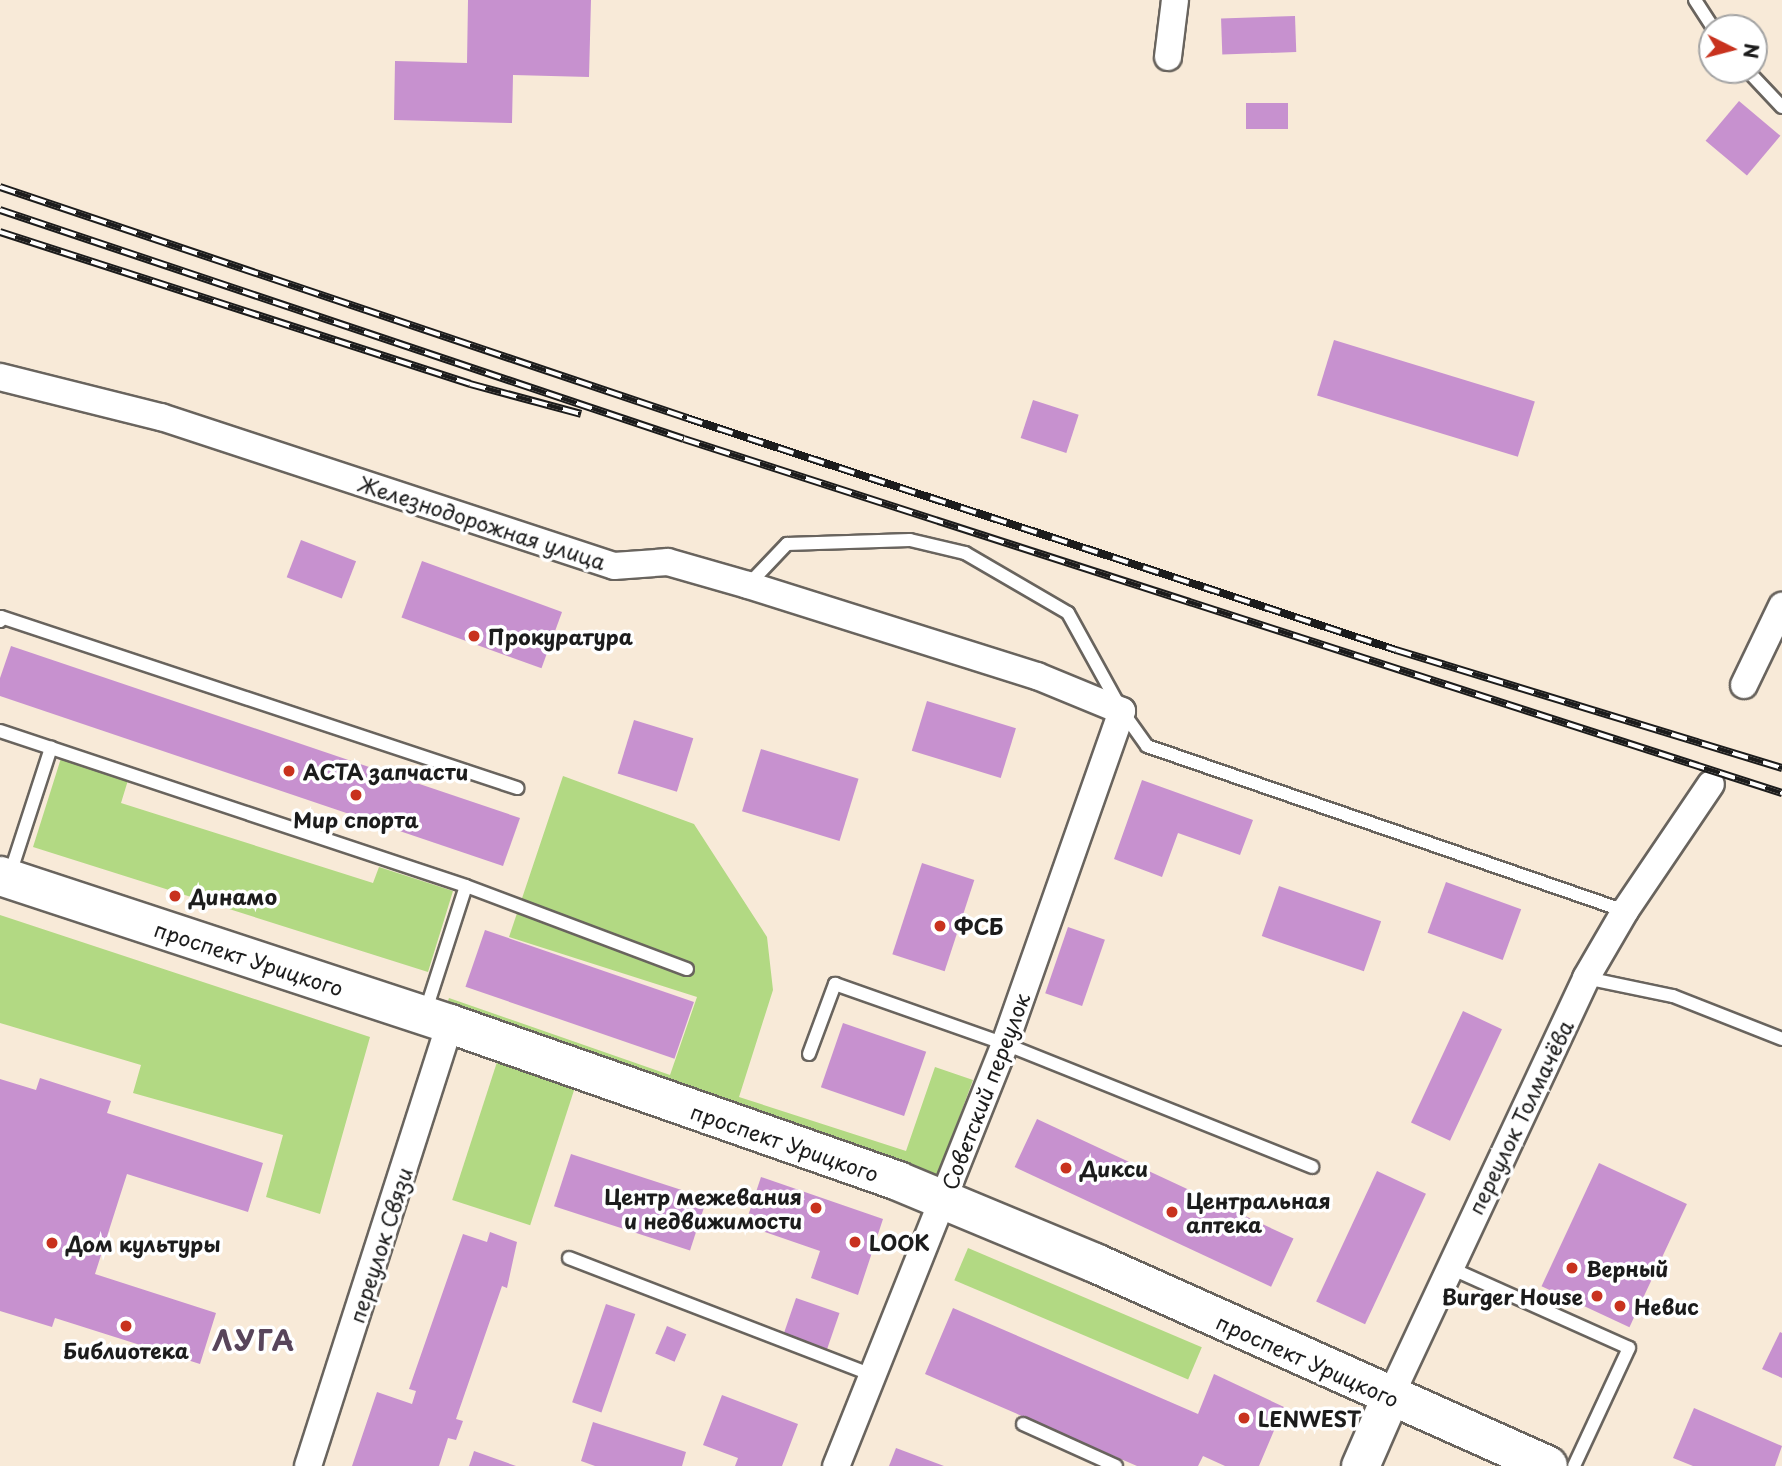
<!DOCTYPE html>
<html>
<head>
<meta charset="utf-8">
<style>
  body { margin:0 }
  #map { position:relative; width:1782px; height:1466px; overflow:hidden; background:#f8ead8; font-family:"Playpen Sans",sans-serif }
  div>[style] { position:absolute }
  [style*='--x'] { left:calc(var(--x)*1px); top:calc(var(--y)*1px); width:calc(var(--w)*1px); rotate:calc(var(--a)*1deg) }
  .green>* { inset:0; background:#b2d983; transform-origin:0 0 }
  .building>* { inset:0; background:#c791cf; transform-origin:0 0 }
  .roads { filter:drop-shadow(2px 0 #69645e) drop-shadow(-2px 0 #69645e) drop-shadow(0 2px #69645e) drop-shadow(0 -2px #69645e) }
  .service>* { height:12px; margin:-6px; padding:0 6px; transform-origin:6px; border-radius:6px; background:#fff }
  .minor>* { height:26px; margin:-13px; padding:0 13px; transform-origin:13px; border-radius:13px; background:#fff }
  .secondary>* { height:37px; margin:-18.5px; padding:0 18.5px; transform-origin:18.5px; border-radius:18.5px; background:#fff }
  .primary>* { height:38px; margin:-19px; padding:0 19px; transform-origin:19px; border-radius:19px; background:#fff }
  .rail>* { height:8px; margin-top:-4px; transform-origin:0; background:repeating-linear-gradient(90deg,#fff 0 16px,#1c1c1c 0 32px); box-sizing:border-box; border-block:2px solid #1c1c1c }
  .dots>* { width:19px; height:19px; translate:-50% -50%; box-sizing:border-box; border:4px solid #fff; border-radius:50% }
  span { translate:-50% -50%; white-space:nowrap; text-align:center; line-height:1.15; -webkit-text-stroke:7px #fff; paint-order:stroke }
  .street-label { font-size:21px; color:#1c1c1c }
  .poi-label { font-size:21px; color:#1c1c1c; font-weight:700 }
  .left { translate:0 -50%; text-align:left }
  .right { translate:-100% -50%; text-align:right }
  .district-label { font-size:28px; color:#58455b; font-weight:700; letter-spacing:2px }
  .north { position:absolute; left:1698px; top:14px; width:70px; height:70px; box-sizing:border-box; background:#fff; border:2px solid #a4a4a4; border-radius:50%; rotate:96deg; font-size:19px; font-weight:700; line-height:28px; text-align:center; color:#1c1c1c }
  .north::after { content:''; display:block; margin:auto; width:24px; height:32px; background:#c8321e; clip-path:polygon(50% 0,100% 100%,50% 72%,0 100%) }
</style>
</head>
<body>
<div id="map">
  <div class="green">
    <i style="clip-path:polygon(62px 755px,129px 777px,121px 803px,373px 883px,379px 867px,453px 891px,428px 972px,33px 847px)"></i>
    <i style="clip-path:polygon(563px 776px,694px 824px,767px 937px,773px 990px,739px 1097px,906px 1151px,935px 1067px,973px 1080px,932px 1191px,440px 1024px,449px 998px,670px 1075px,697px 997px,509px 937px)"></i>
    <i style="clip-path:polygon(0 915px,370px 1037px,320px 1214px,266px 1197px,283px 1135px,133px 1093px,141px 1065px,0 1023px)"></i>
    <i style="left:497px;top:1062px;width:82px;height:145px;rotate:18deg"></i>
    <i style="left:968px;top:1248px;width:254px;height:35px;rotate:23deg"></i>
  </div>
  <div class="building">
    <i style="clip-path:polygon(468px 0,591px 0,589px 77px,513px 75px,512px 123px,394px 120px,395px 61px,467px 63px)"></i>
    <i style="left:1295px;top:16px;width:36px;height:74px;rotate:88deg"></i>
    <i style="left:1739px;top:101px;width:54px;height:52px;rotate:40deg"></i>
    <i style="left:1288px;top:103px;width:26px;height:42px;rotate:90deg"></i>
    <i style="left:1334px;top:340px;width:210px;height:58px;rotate:17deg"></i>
    <i style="left:1033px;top:400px;width:48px;height:40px;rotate:18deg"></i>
    <i style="left:301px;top:540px;width:59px;height:40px;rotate:21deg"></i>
    <i style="left:422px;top:561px;width:149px;height:60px;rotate:20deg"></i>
    <i style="clip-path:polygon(11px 646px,520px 818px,503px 866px,0 696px,0 678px)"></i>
    <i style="left:927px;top:701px;width:93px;height:52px;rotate:17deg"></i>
    <i style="left:634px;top:720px;width:62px;height:56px;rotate:17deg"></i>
    <i style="left:761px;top:749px;width:102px;height:65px;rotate:17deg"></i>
    <i style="clip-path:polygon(1142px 780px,1253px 820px,1240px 855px,1178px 833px,1162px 877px,1114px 859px)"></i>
    <i style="left:922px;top:863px;width:55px;height:96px;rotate:18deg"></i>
    <i style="left:1446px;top:882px;width:80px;height:54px;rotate:20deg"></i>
    <i style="left:1279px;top:886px;width:108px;height:53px;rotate:19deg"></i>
    <i style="left:1068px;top:927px;width:39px;height:70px;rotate:19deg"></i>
    <i style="left:485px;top:930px;width:221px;height:60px;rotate:19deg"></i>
    <i style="left:1463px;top:1011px;width:43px;height:123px;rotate:25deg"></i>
    <i style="left:843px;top:1023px;width:88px;height:68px;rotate:19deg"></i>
    <i style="clip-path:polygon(40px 1078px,111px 1101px,107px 1113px,263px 1163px,248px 1212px,127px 1174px,95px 1274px,216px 1313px,200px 1364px,55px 1318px,52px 1327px,0 1311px,0 1079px,36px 1090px)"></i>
    <i style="left:1037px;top:1119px;width:283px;height:53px;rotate:25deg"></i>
    <i style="left:571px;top:1154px;width:143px;height:55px;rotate:18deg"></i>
    <i style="left:1599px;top:1163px;width:97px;height:136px;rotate:25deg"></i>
    <i style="left:1377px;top:1171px;width:54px;height:144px;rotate:25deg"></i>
    <i style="clip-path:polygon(761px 1177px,883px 1219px,858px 1295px,811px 1278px,820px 1251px,745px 1225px)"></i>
    <i style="clip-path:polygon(490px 1232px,517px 1242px,507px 1288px,502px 1286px,456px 1419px,463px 1421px,456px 1440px,448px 1438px,439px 1466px,352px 1466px,377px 1392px,412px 1404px,416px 1391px,409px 1389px,463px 1234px,487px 1242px)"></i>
    <i style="left:796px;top:1298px;width:46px;height:43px;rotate:19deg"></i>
    <i style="left:606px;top:1304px;width:31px;height:104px;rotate:19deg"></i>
    <i style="clip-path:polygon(953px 1308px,1198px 1414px,1214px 1374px,1284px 1407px,1259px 1466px,1225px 1466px,1203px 1456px,1198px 1466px,1137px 1466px,925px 1374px)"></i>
    <i style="left:667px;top:1326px;width:21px;height:30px;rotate:23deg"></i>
    <i style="clip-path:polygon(1780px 1332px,1782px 1333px,1782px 1378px,1762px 1369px)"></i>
    <i style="clip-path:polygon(722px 1395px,798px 1424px,782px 1466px,735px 1466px,738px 1458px,703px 1445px)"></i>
    <i style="clip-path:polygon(1694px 1408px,1782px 1446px,1775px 1466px,1693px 1466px,1673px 1458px)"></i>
    <i style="clip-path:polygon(593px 1422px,686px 1452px,682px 1466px,595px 1466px,581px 1461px)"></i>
    <i style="clip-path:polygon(896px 1448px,944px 1466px,889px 1466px)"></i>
    <i style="clip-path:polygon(474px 1451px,516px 1466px,469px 1466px)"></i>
  </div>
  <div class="roads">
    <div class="service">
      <i style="--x:1695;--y:0;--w:33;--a:57"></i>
      <i style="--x:1747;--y:70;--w:51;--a:46.6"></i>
      <i style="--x:748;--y:585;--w:57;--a:-46.4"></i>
      <i style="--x:787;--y:544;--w:123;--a:-1.9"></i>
      <i style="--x:910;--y:540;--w:57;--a:13.3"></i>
      <i style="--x:965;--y:553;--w:119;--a:30.2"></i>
      <i style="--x:1068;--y:613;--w:112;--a:61.1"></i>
      <i style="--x:1122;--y:711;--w:43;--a:54.5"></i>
      <i style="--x:1147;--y:746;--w:506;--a:19.04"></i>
      <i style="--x:0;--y:621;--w:4;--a:-76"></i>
      <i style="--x:1;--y:617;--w:544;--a:18.33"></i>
      <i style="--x:0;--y:731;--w:491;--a:18.4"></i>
      <i style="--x:466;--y:886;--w:236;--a:20.6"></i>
      <i style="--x:10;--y:874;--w:133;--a:-72"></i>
      <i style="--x:1586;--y:978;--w:89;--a:11.7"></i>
      <i style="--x:1673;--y:996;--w:117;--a:21.5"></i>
      <i style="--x:425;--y:1013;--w:133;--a:-72.1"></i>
      <i style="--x:809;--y:1054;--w:75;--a:-69.6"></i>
      <i style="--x:835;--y:984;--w:180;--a:19.4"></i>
      <i style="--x:1005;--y:1044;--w:331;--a:21.8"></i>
      <i style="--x:569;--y:1258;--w:326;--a:21.1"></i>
      <i style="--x:1448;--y:1267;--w:198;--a:24.1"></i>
      <i style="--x:1629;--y:1348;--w:130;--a:115"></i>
      <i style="--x:1023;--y:1424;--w:102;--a:24.3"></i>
    </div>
    <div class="minor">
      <i style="--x:1168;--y:57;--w:57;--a:-83"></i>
      <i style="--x:0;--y:377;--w:166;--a:14"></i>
      <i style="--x:161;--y:417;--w:477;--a:18.2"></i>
      <i style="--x:614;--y:566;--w:54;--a:-4.2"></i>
      <i style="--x:668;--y:562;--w:83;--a:16"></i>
      <i style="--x:748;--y:585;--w:303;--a:17.5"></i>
      <i style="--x:1037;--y:676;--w:92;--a:22.4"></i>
      <i style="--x:1122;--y:711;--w:353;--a:109.4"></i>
      <i style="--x:1005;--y:1044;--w:455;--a:111.8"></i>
      <i style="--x:1744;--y:685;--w:88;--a:-64.3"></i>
      <i style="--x:1390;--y:1397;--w:463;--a:-64.9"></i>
      <i style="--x:1586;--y:978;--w:78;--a:-59.8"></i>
      <i style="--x:1625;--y:911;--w:153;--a:-55.9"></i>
      <i style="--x:308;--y:1466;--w:464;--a:-72.2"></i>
    </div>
    <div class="secondary">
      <i style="--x:1360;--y:1466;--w:75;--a:-66.5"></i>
    </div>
    <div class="primary">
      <i style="--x:0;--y:876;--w:474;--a:18.2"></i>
      <i style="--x:450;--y:1024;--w:475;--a:19.3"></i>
      <i style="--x:898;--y:1181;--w:213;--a:22.6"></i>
      <i style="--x:1095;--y:1263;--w:496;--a:24.1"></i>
    </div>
  </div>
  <div class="rail">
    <i style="--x:0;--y:187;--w:725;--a:18.58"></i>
    <i style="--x:687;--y:418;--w:746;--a:18.12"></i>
    <i style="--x:1396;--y:650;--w:404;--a:17"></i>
    <i style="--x:0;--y:210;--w:721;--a:18.51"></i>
    <i style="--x:684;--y:439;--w:1154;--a:17.87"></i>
    <i style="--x:0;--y:232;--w:494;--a:17.9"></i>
    <i style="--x:470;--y:384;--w:115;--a:15.1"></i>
  </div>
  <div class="dots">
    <i style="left:474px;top:636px;background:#c8321e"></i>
    <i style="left:289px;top:771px;background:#c8321e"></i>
    <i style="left:356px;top:795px;background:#c8321e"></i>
    <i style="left:175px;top:896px;background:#c8321e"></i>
    <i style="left:940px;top:926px;background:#c8321e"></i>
    <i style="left:1066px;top:1168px;background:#c8321e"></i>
    <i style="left:816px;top:1208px;background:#c8321e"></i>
    <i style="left:1172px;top:1212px;background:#c8321e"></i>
    <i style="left:855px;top:1242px;background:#c8321e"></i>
    <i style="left:52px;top:1243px;background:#c8321e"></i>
    <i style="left:1572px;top:1268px;background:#c8321e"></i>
    <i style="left:1597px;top:1296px;background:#c8321e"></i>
    <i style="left:1620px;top:1306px;background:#c8321e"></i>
    <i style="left:126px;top:1326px;background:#c8321e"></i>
    <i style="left:1244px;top:1418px;background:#c8321e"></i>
  </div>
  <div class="street-label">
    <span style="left:482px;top:522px;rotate:18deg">Железнодорожная улица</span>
    <span style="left:249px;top:958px;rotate:18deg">проспект Урицкого</span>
    <span style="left:985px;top:1091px;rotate:-69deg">Советский переулок</span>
    <span style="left:1520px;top:1117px;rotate:-64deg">переулок Толмачёва</span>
    <span style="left:785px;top:1142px;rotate:19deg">проспект Урицкого</span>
    <span style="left:380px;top:1245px;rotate:-72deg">переулок Связи</span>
    <span style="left:1308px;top:1360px;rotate:24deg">проспект Урицкого</span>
  </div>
  <div class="poi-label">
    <span class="left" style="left:488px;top:636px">Прокуратура</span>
    <span class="left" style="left:303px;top:771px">АСТА запчасти</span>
    <span style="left:356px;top:819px">Мир спорта</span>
    <span class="left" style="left:189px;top:896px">Динамо</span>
    <span class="left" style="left:954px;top:926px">ФСБ</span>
    <span class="left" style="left:1080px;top:1168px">Дикси</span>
    <span class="right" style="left:802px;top:1208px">Центр межевания<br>и недвижимости</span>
    <span class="left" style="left:1186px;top:1212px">Центральная<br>аптека</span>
    <span class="left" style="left:869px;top:1242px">LOOK</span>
    <span class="left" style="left:66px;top:1243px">Дом культуры</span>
    <span class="left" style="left:1586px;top:1268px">Верный</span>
    <span class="right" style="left:1583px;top:1296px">Burger House</span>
    <span class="left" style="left:1634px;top:1306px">Невис</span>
    <span style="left:126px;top:1350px">Библиотека</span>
    <span class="left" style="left:1258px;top:1418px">LENWEST</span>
  </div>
  <div class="district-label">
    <span style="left:254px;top:1340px">ЛУГА</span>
  </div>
  <div class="north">N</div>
</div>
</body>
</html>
